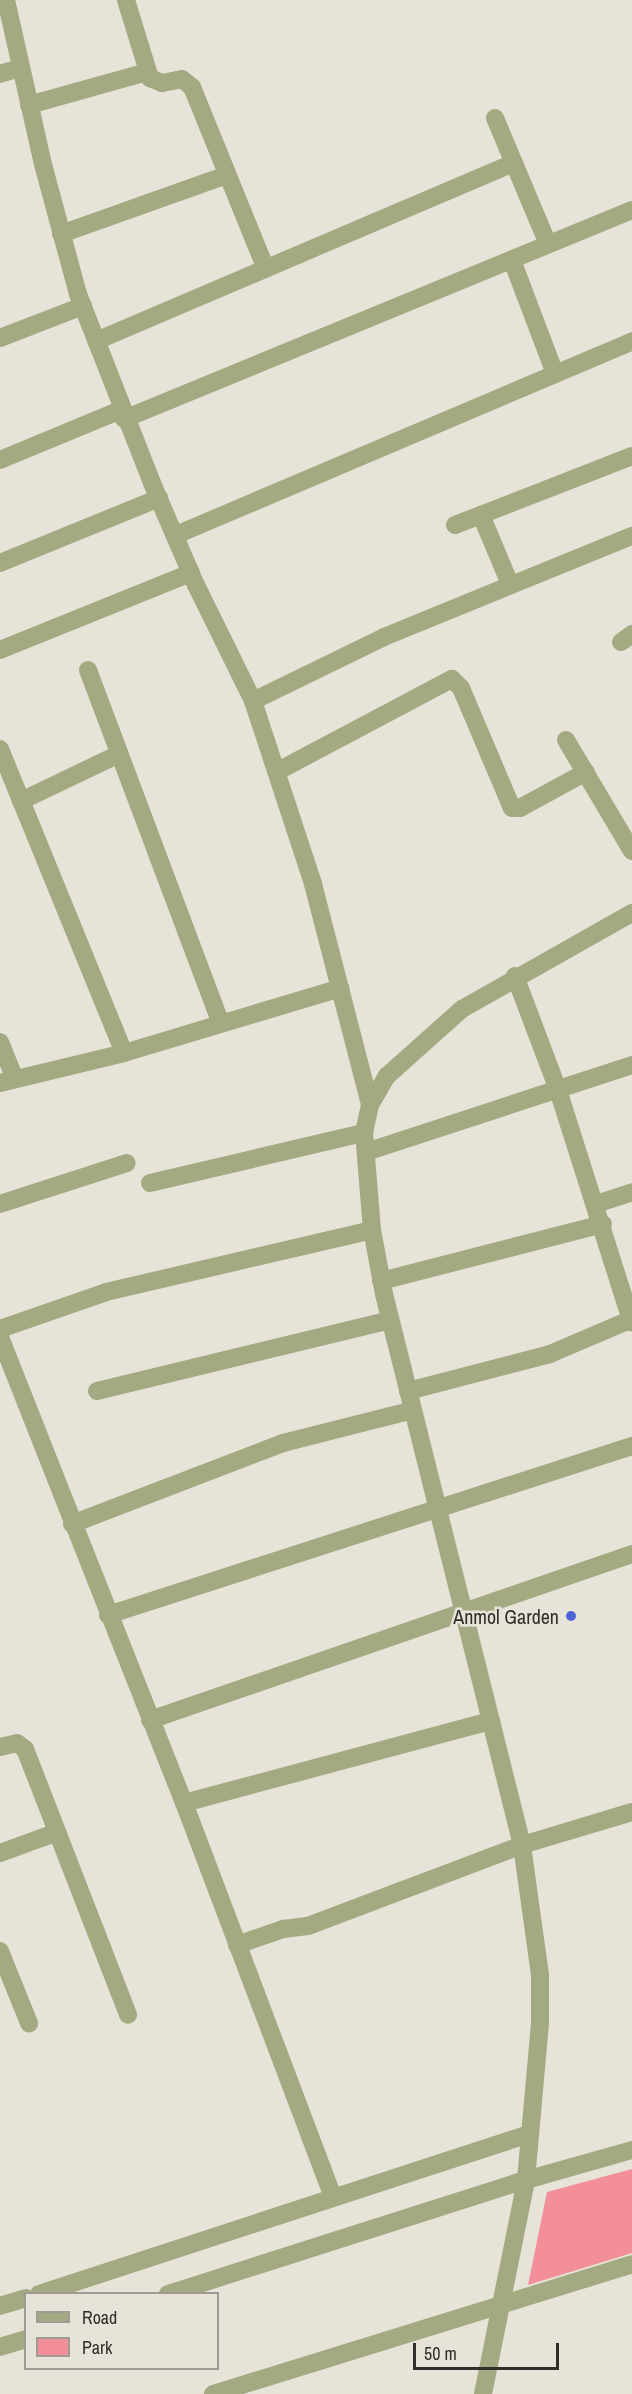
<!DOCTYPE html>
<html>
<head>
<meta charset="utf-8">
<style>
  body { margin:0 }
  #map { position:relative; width:632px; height:2394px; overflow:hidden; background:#e8e3d9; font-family:"Archivo Narrow",sans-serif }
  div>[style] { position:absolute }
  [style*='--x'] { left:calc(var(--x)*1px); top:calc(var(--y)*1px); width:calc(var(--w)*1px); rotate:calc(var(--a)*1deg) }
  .green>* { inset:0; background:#f28f99 }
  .minor>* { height:18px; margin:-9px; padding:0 9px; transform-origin:9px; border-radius:9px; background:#a3aa81 }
  .dots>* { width:16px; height:16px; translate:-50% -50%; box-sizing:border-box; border:3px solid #e8e3d9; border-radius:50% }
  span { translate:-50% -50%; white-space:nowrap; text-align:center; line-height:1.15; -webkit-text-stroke:5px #e8e3d9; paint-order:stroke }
  .poi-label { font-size:20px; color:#312f2b }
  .right { translate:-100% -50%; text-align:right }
  .legend { position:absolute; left:24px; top:2292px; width:195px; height:78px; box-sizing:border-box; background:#e8e3d9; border:2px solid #9f9b93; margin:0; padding:8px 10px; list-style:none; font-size:18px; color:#312f2b }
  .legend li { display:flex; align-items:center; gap:12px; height:30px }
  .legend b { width:30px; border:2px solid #9f9b93 }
  .scale { position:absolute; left:413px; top:2343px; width:146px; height:27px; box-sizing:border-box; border:3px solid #312f2b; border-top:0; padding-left:8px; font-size:18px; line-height:21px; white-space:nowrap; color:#312f2b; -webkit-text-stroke:4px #e8e3d9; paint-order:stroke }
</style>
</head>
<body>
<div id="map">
  <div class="green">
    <i style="clip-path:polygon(632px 2169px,632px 2253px,528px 2285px,547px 2192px)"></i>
  </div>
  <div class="minor">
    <i style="--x:6;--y:0;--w:172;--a:77.3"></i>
    <i style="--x:44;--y:168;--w:131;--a:74.9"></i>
    <i style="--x:78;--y:294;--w:203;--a:68.6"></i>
    <i style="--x:152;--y:483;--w:111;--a:66.7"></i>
    <i style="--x:196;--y:585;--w:129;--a:63.8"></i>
    <i style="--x:253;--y:701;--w:193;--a:71.8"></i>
    <i style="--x:313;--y:884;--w:228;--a:75.5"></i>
    <i style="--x:126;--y:0;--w:82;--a:72.9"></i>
    <i style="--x:150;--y:78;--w:13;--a:23"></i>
    <i style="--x:162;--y:83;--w:20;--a:-11"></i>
    <i style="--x:182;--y:79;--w:13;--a:39"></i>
    <i style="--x:192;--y:87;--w:196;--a:67.9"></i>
    <i style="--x:0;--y:74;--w:21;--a:-17"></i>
    <i style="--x:29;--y:105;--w:123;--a:-15.6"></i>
    <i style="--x:495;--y:118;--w:137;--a:67.2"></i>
    <i style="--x:61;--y:234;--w:176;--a:-19.6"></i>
    <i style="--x:512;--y:260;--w:122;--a:69.3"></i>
    <i style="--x:0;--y:338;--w:89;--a:-21.1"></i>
    <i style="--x:96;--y:341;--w:454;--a:-23.1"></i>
    <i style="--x:124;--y:419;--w:549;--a:-22.36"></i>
    <i style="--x:0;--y:460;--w:131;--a:-22.5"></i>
    <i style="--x:481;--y:515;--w:75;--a:67.2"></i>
    <i style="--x:455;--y:525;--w:190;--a:-21.3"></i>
    <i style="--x:176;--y:535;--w:496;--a:-23"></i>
    <i style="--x:0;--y:563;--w:172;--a:-22.2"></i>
    <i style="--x:621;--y:642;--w:14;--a:-36"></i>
    <i style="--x:0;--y:650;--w:206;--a:-22"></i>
    <i style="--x:88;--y:670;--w:377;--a:69.4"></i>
    <i style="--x:253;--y:701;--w:146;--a:-26"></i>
    <i style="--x:384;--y:637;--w:268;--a:-22.2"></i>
    <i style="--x:566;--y:740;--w:129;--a:59.3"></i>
    <i style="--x:0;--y:749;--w:328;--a:67.8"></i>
    <i style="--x:278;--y:771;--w:197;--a:-27.9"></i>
    <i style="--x:452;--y:679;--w:13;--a:45"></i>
    <i style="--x:461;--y:688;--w:130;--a:67"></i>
    <i style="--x:512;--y:808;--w:8;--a:0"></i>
    <i style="--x:520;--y:808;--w:75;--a:-28.6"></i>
    <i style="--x:21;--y:801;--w:109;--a:-25.6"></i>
    <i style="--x:515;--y:976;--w:122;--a:69.3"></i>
    <i style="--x:558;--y:1090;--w:244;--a:72.4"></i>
    <i style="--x:0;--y:1042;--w:40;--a:68"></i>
    <i style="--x:0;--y:1083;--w:128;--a:-13.6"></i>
    <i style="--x:124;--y:1053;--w:226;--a:-16.7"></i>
    <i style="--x:366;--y:1152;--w:280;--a:-18.1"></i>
    <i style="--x:150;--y:1183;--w:220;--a:-13.2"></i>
    <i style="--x:0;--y:1204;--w:133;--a:-17.9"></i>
    <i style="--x:596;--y:1204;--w:38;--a:-18"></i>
    <i style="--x:381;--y:1281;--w:229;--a:-14.4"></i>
    <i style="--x:0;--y:1329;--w:112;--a:-19.2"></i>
    <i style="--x:106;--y:1292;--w:273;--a:-13.1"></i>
    <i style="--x:0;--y:1337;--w:501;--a:68.45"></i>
    <i style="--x:97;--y:1391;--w:301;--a:-13.6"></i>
    <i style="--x:408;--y:1391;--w:147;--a:-14.6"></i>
    <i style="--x:550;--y:1354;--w:89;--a:-23.1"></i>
    <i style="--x:72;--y:1524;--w:226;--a:-21"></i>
    <i style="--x:283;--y:1443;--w:134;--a:-14.2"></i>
    <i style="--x:108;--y:1615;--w:551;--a:-17.88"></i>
    <i style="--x:150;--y:1720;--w:510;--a:-19"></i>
    <i style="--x:0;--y:1747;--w:17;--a:-13"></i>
    <i style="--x:17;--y:1743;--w:10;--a:37"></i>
    <i style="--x:25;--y:1749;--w:285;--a:68.8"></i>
    <i style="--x:0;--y:1853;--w:59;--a:-20"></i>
    <i style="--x:237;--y:1945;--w:49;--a:-19.2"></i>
    <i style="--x:283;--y:1929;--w:25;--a:-7"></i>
    <i style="--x:308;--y:1926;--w:229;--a:-20.7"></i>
    <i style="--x:522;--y:1845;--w:115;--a:-16.7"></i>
    <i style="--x:0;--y:1951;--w:78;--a:68.1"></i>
    <i style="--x:333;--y:2197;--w:421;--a:-110.7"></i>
    <i style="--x:184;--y:1803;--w:318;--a:-15"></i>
    <i style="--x:39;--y:2294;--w:515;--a:-18.08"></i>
    <i style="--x:168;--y:2294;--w:376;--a:-17.7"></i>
    <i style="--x:526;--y:2180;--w:110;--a:-15.8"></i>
    <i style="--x:0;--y:2306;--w:27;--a:-17"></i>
    <i style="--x:0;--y:2347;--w:27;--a:-17"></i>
    <i style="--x:213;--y:2394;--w:439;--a:-17.2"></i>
    <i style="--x:483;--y:2394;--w:218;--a:-78.6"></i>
    <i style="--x:526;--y:2180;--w:159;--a:-84.9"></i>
    <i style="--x:540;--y:2022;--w:47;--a:-90"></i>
    <i style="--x:540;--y:1975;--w:131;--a:-97.9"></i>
    <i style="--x:522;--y:1845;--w:568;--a:-104.06"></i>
    <i style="--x:384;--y:1294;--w:65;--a:-100.6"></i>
    <i style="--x:372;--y:1230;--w:97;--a:-94.7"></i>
    <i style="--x:364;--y:1133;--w:29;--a:-78"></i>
    <i style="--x:370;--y:1105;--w:34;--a:-60"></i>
    <i style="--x:387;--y:1076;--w:101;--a:-41.8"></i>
    <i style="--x:462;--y:1009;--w:195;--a:-29.5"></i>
  </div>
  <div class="dots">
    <i style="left:571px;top:1616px;background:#5062d8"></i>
  </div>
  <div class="poi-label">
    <span class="right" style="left:559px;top:1616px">Anmol Garden</span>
  </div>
  <ul class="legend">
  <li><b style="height:8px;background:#a3aa81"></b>Road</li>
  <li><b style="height:16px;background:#f28f99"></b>Park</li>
  </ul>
  <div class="scale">50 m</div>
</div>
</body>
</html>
